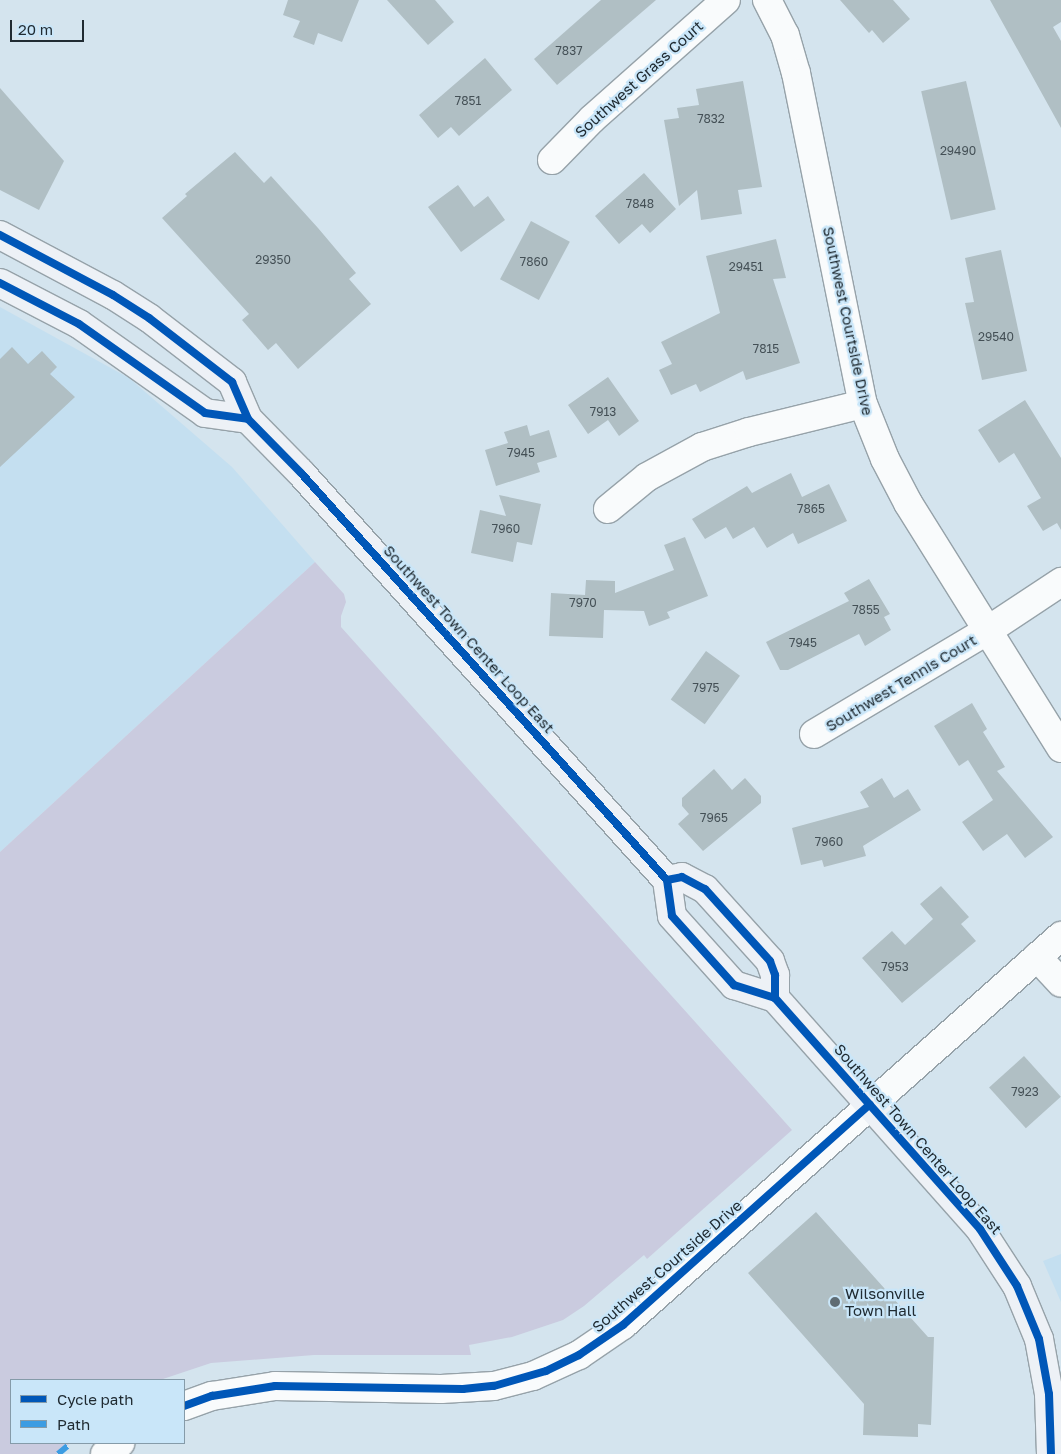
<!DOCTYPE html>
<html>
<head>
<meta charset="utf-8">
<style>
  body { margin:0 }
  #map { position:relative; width:1061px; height:1454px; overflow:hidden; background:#d4e4ee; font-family:"Golos Text",sans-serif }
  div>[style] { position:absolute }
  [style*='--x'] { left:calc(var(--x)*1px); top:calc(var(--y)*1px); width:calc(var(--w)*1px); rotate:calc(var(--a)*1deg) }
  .built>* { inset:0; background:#c4dff0 }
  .green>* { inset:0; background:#cacbdf }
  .building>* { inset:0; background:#b0bfc4; transform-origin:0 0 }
  .roads { filter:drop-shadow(1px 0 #96a2a9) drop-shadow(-1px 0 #96a2a9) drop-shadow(0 1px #96a2a9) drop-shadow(0 -1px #96a2a9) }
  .minor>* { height:28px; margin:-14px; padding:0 14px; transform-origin:14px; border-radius:14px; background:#f9fbfc }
  .major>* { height:28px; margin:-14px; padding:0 14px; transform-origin:14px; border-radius:14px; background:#edf1f6 }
  .quiet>* { height:6px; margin-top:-3px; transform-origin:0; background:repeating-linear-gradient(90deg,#3c9ce2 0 12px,transparent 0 18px) }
  .cycleway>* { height:8px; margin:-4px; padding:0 4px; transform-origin:4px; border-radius:4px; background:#0057b8 }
  .dots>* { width:14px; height:14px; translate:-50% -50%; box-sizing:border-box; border:2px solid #c9e6f9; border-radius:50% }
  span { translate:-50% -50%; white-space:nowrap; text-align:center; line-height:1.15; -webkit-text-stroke:4.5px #c9e6f9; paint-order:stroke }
  .number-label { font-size:12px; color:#445056 }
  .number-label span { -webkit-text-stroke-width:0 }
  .street-label { font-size:15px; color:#202b32 }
  .poi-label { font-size:15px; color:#202b32 }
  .left { translate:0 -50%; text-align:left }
  .legend { position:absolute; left:10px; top:1379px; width:175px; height:65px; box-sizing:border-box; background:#c9e6f9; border:1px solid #859ba9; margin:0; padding:6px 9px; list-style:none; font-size:15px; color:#202b32 }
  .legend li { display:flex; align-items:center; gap:10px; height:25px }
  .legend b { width:25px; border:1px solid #859ba9 }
  .scale { position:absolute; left:10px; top:20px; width:74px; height:22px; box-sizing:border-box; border:2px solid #202b32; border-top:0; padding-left:6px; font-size:15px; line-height:18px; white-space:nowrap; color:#202b32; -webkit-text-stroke:4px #c9e6f9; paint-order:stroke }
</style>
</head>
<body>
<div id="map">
  <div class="built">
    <i style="clip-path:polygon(0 307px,129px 378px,232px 467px,315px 562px,0 852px)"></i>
    <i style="clip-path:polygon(1061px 1254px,1061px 1302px,1043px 1261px)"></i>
  </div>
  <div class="green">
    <i style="clip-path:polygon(315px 562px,344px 594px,346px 602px,341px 616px,341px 627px,792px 1130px,647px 1259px,644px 1255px,584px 1306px,563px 1320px,512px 1337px,469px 1345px,471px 1355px,314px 1355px,211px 1363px,160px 1380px,11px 1380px,11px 1443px,70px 1443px,57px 1454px,0 1454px,0 852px)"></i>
  </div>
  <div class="building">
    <i style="clip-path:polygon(288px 0,359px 0,342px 42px,318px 33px,314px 45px,293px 37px,300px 21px,283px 15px)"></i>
    <i style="clip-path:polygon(387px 0,435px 0,454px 22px,428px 45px)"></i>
    <i style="clip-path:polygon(601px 0,656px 0,557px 85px,534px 59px)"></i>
    <i style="clip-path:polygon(840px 0,893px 0,910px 19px,883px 43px,872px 30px,869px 33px)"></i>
    <i style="clip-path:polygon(990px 0,1061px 0,1061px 22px,1053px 27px,1061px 41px,1061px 128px)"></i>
    <i style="clip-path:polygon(485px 58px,512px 90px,459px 136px,451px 127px,438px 138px,419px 115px)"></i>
    <i style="clip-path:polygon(743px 81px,762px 187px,738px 190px,742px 214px,701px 220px,697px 190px,679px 206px,664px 120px,679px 118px,677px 108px,699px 105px,696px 89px)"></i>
    <i style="left:966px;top:81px;width:132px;height:46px;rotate:77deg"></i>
    <i style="clip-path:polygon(0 88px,64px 161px,39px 210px,0 190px)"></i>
    <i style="clip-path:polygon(235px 152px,264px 183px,271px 176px,318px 228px,356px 273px,349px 279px,371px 304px,298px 369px,276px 343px,268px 350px,242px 320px,249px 314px,162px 218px,187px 196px,185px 194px)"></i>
    <i style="clip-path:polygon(644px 173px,676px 209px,650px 233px,642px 224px,619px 244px,595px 216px)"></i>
    <i style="clip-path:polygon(458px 185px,474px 207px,488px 196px,505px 220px,461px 252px,428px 207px)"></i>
    <i style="left:531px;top:221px;width:44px;height:66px;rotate:28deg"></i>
    <i style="clip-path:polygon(776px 239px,786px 278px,773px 279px,800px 363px,746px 380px,743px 371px,700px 392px,696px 384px,671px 395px,659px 370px,672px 364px,661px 342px,720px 313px,706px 256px)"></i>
    <i style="clip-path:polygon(1001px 250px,1027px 371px,982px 380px,965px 303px,974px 302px,965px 258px)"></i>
    <i style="clip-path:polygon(12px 347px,28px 364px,42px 351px,57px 367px,50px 374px,75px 397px,0 467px,0 359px)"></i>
    <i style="clip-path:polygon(608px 377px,639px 421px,619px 436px,608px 420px,588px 434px,568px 405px)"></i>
    <i style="clip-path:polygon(1025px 400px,1061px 458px,1061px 530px,1057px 523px,1043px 531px,1027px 506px,1041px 498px,1014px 453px,999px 463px,978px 430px)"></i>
    <i style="clip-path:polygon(527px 425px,530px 436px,549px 430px,557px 457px,537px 463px,540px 472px,496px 486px,485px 450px,508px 443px,504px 432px)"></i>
    <i style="clip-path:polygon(791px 473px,802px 497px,829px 484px,847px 521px,798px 544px,793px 533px,767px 548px,754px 527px,733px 539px,726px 527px,705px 539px,692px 519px,747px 486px,752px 493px)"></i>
    <i style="clip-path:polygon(499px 495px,541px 504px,532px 545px,517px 542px,513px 562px,471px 553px,480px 510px,506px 516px)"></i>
    <i style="clip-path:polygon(685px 537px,708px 596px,667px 612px,670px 618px,649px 626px,644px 611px,604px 610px,603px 638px,549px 636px,551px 593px,585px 595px,586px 580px,615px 581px,615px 593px,674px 570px,664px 545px)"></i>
    <i style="clip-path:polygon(869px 579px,890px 614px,884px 617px,891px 630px,865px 646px,859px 634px,788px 670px,780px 670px,766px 642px,849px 601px,844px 593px)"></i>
    <i style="left:706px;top:651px;width:42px;height:60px;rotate:36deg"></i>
    <i style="clip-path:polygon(972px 703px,987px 729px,983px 732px,1005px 767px,997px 771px,1053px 837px,1025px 858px,1007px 834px,983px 851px,962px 822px,993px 800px,968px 760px,959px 766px,934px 726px)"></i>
    <i style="clip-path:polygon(714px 769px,732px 790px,745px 778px,761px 796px,761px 803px,703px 851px,678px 824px,689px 814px,682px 806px,682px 798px)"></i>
    <i style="clip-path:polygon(882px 778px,894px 798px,908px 789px,921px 810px,863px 846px,866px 856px,824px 867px,822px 860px,801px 865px,792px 828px,869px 807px,860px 792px)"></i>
    <i style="clip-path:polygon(941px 886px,969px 917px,961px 924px,976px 941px,902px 1003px,862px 958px,892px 931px,905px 945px,933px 919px,920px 904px)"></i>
    <i style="left:1024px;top:1056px;width:55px;height:47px;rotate:48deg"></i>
    <i style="clip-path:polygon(816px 1212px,928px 1337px,934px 1337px,931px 1425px,918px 1424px,918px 1437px,863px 1435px,864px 1404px,748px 1273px)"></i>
  </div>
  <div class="roads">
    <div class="minor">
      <i style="--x:767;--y:0;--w:39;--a:63"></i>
      <i style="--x:785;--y:35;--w:40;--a:74"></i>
      <i style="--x:796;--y:73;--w:338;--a:78.6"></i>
      <i style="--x:863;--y:404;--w:59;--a:68.2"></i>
      <i style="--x:885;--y:459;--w:50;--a:62.4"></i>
      <i style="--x:908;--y:503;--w:289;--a:58"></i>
      <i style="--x:552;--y:160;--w:57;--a:-45.7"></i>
      <i style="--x:592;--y:119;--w:179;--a:-41.6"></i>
      <i style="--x:608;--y:509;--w:50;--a:-39.4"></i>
      <i style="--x:647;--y:477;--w:63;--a:-28.6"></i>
      <i style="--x:702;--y:447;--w:49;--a:-17.7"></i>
      <i style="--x:749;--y:432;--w:117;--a:-13.8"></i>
      <i style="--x:814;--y:734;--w:201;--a:-30.8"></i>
      <i style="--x:987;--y:631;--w:89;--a:-33.5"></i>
      <i style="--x:1037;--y:957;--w:35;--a:47"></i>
      <i style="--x:184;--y:1406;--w:30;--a:-20"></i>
      <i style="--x:212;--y:1396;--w:64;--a:-9"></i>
      <i style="--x:275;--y:1386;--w:166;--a:1"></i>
      <i style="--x:441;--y:1389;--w:53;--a:-3.2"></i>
      <i style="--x:494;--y:1386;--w:40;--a:-14.4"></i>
      <i style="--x:533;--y:1376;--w:51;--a:-24.5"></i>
      <i style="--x:579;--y:1355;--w:53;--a:-34.3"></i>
      <i style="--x:623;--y:1325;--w:586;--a:-41.61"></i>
      <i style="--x:105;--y:1454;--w:19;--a:-36"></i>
    </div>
    <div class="major">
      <i style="--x:0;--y:235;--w:128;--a:28"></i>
      <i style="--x:113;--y:295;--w:43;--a:32.6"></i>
      <i style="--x:149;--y:318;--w:105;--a:37.6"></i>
      <i style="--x:232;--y:382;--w:40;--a:66.6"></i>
      <i style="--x:248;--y:419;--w:76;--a:45.5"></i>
      <i style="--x:301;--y:473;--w:547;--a:48.04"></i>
      <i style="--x:667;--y:880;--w:36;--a:82"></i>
      <i style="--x:672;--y:916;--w:93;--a:48.1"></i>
      <i style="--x:734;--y:985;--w:43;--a:17.6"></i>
      <i style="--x:775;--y:998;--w:309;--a:48.4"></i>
      <i style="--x:980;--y:1229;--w:68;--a:57"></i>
      <i style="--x:1017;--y:1286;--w:57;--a:67.5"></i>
      <i style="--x:1039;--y:1339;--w:56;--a:79.7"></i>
      <i style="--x:1049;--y:1394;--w:60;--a:88.1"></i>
      <i style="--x:0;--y:283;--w:89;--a:27.4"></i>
      <i style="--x:79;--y:324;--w:154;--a:35.2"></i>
      <i style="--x:205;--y:413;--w:43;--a:7.9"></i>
      <i style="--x:667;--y:880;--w:15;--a:-11"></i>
      <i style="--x:682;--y:877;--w:26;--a:28"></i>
      <i style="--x:705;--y:889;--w:97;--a:47.9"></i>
      <i style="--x:770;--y:961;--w:15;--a:70"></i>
      <i style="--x:775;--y:975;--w:23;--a:90"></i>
    </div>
  </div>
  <div class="quiet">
    <i style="--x:58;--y:1454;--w:17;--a:-40"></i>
  </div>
  <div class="cycleway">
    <i style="--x:0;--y:235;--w:128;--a:28"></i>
    <i style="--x:113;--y:295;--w:43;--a:32.6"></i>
    <i style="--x:149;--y:318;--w:105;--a:37.6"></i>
    <i style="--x:232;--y:382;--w:40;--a:66.6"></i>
    <i style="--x:248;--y:419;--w:76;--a:45.5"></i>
    <i style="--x:301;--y:473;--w:547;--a:48.04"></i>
    <i style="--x:667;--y:880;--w:36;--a:82"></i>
    <i style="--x:672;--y:916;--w:93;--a:48.1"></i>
    <i style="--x:734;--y:985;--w:43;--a:17.6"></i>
    <i style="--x:775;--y:998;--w:309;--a:48.4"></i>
    <i style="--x:980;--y:1229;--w:68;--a:57"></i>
    <i style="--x:1017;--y:1286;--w:57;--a:67.5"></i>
    <i style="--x:1039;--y:1339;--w:56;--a:79.7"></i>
    <i style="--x:1049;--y:1394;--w:60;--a:88.1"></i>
    <i style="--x:0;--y:283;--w:89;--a:27.4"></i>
    <i style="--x:79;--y:324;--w:154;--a:35.2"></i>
    <i style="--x:205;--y:413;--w:43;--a:7.9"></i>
    <i style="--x:667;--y:880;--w:15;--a:-11"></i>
    <i style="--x:682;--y:877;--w:26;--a:28"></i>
    <i style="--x:705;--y:889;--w:97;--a:47.9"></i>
    <i style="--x:770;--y:961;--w:15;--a:70"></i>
    <i style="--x:775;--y:975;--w:23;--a:90"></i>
    <i style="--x:184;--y:1406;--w:30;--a:-20"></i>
    <i style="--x:212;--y:1396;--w:64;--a:-9"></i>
    <i style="--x:275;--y:1386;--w:188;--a:0.9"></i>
    <i style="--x:463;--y:1389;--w:31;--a:-6"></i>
    <i style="--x:494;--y:1386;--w:54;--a:-16.1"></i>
    <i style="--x:546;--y:1371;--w:37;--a:-26"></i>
    <i style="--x:579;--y:1355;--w:53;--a:-34.3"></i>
    <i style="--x:623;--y:1325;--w:331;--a:-41.8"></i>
  </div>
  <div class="dots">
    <i style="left:835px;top:1302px;background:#5f6c74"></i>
  </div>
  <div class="number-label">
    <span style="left:569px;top:51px">7837</span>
    <span style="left:468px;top:101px">7851</span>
    <span style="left:711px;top:119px">7832</span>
    <span style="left:958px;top:151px">29490</span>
    <span style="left:640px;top:204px">7848</span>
    <span style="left:273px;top:260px">29350</span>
    <span style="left:534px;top:262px">7860</span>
    <span style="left:746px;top:267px">29451</span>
    <span style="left:996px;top:337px">29540</span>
    <span style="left:766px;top:349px">7815</span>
    <span style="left:603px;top:412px">7913</span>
    <span style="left:521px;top:453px">7945</span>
    <span style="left:811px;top:509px">7865</span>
    <span style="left:506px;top:529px">7960</span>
    <span style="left:583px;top:603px">7970</span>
    <span style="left:866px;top:610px">7855</span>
    <span style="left:803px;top:643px">7945</span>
    <span style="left:706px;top:688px">7975</span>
    <span style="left:714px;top:818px">7965</span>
    <span style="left:829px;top:842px">7960</span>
    <span style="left:895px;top:967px">7953</span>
    <span style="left:1025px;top:1092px">7923</span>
  </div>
  <div class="street-label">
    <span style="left:639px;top:79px;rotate:-42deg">Southwest Grass Court</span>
    <span style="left:848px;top:321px;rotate:78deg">Southwest Courtside Drive</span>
    <span style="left:469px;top:639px;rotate:48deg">Southwest Town Center Loop East</span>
    <span style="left:901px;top:683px;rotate:-31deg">Southwest Tennis Court</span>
    <span style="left:918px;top:1139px;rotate:49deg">Southwest Town Center Loop East</span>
    <span style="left:667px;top:1266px;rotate:-41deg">Southwest Courtside Drive</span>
  </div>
  <div class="poi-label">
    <span class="left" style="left:845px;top:1302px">Wilsonville<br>Town Hall</span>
  </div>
  <ul class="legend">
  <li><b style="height:6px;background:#0057b8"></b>Cycle path</li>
  <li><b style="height:6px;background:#3c9ce2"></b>Path</li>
  </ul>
  <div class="scale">20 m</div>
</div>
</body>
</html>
